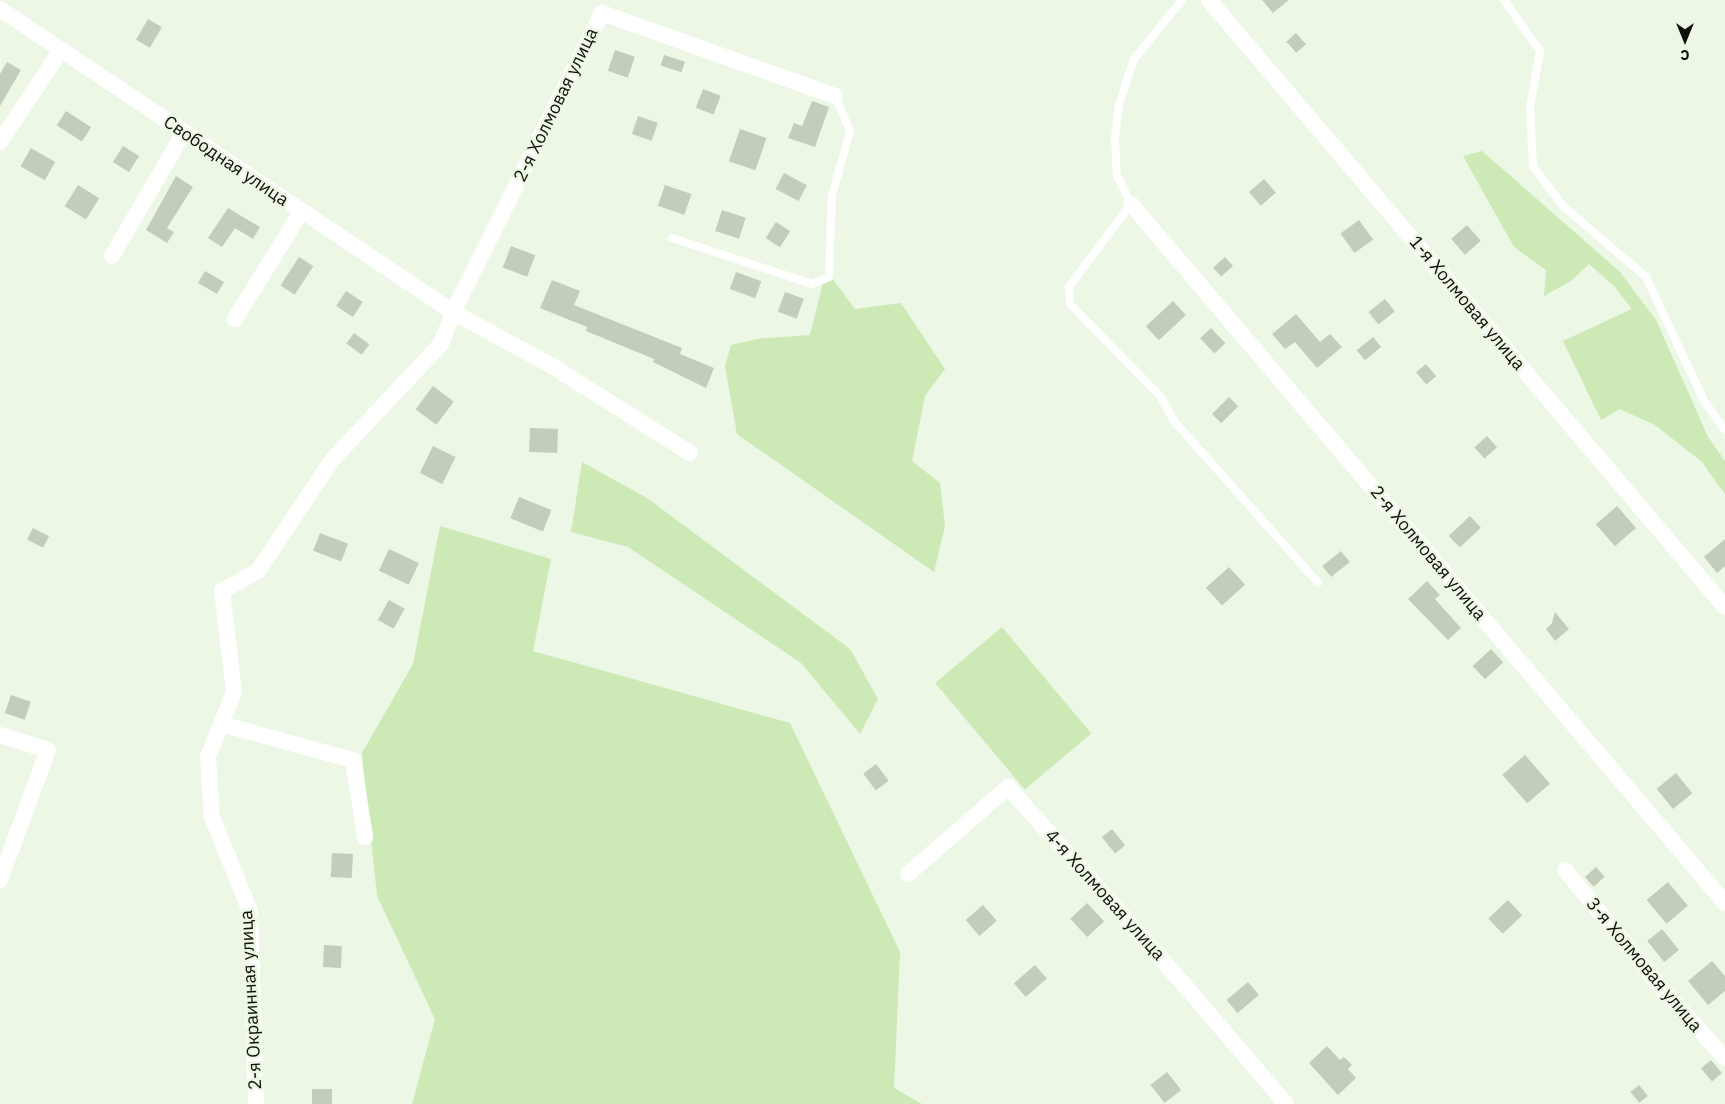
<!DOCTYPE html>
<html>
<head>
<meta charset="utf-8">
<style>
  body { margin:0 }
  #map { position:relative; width:1725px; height:1104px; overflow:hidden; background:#ecf7e5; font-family:"IBM Plex Sans",sans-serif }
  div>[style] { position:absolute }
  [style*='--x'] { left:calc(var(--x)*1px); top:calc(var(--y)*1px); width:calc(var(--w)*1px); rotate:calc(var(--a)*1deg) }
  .green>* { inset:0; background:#cce9b6; transform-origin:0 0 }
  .building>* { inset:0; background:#c3cdbb; transform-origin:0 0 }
  .lane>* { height:8px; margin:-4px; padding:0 4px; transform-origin:4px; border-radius:4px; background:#fff }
  .street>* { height:16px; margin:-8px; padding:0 8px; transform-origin:8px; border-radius:8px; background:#fff }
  span { translate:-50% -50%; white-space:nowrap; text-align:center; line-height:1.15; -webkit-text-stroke:5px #ecf7e5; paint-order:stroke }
  .street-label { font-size:18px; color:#0e110b }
  .north { position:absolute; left:1660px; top:15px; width:50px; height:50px; -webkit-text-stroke:4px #ecf7e5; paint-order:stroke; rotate:180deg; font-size:14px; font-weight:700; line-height:20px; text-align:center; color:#0e110b }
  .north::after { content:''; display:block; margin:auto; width:18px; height:22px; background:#0e110b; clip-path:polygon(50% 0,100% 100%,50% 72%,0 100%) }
</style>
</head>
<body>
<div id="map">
  <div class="green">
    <i style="clip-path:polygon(1482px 151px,1620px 272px,1656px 320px,1708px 437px,1725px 461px,1725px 494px,1701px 461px,1655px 425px,1620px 409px,1601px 420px,1563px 341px,1632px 309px,1614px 286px,1589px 264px,1571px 281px,1544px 296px,1546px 270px,1514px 247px,1463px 156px)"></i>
    <i style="clip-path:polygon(826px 270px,855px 309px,901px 303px,945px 369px,925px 396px,912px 461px,940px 483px,945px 526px,934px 572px,737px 434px,725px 366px,731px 345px,757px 339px,810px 335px)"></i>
    <i style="clip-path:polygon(582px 462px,647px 498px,850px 649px,878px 699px,860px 734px,801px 663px,628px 547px,571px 532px)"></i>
    <i style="clip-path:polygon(440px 526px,551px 559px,533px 651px,790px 723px,900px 952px,894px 1088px,922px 1104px,412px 1104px,435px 1019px,377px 896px,362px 753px,413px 664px)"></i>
    <i style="left:1002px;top:627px;width:139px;height:87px;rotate:50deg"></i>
  </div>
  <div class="building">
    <i style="clip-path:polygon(1262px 0,1289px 0,1273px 13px)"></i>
    <i style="left:148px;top:19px;width:16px;height:24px;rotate:30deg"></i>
    <i style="left:1296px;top:33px;width:15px;height:13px;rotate:48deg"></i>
    <i style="left:615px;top:50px;width:21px;height:22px;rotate:19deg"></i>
    <i style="left:664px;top:55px;width:22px;height:11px;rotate:18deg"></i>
    <i style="clip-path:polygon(7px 62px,21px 70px,0 106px,0 74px)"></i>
    <i style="left:703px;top:89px;width:19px;height:20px;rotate:21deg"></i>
    <i style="clip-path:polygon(812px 101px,829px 107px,815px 147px,788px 138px,794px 123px,802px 126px)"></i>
    <i style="left:66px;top:111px;width:30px;height:17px;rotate:33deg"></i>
    <i style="left:638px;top:116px;width:21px;height:19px;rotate:19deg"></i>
    <i style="left:740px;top:129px;width:28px;height:34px;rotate:19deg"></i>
    <i style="left:123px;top:146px;width:19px;height:19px;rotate:32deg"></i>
    <i style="left:31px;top:148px;width:28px;height:21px;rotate:30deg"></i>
    <i style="left:784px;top:173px;width:26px;height:18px;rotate:28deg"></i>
    <i style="clip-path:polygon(176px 176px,193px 187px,167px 228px,174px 232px,167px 243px,146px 230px)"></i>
    <i style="left:1264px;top:179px;width:18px;height:20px;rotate:49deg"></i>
    <i style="left:78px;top:185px;width:25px;height:25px;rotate:32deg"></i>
    <i style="left:665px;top:185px;width:28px;height:22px;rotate:19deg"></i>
    <i style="clip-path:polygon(228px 208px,260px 227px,253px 239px,235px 228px,222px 247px,208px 238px)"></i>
    <i style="left:722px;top:210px;width:25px;height:22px;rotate:18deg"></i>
    <i style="left:1359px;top:220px;width:24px;height:23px;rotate:54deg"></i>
    <i style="left:776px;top:222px;width:17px;height:19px;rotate:33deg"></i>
    <i style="left:1467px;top:225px;width:21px;height:21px;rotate:49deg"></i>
    <i style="left:511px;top:246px;width:26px;height:23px;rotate:21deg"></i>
    <i style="left:299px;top:257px;width:17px;height:34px;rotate:33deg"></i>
    <i style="left:1225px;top:257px;width:12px;height:16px;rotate:48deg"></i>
    <i style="left:205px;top:271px;width:22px;height:14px;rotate:30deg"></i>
    <i style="left:736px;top:272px;width:27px;height:18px;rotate:20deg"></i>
    <i style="clip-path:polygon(552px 280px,580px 291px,574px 305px,682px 348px,680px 354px,714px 368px,706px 388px,653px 362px,654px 359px,586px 331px,587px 327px,540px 308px)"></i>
    <i style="left:346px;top:291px;width:20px;height:18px;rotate:33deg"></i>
    <i style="left:785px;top:292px;width:20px;height:21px;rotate:20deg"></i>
    <i style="left:1385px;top:299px;width:16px;height:21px;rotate:52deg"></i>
    <i style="left:1173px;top:301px;width:19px;height:37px;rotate:47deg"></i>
    <i style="clip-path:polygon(1296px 314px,1320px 342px,1330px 334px,1342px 347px,1317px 368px,1295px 342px,1285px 349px,1272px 334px)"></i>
    <i style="left:1211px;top:328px;width:21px;height:15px;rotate:47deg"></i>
    <i style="left:354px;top:333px;width:19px;height:13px;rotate:36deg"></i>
    <i style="left:1373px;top:337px;width:13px;height:21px;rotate:51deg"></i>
    <i style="left:1426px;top:364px;width:16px;height:13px;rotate:50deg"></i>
    <i style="left:433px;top:386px;width:26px;height:29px;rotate:37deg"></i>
    <i style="left:1229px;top:397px;width:13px;height:24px;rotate:45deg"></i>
    <i style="left:530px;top:428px;width:28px;height:24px;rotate:2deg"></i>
    <i style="left:1487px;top:436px;width:15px;height:17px;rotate:48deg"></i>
    <i style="left:433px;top:446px;width:25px;height:30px;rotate:26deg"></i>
    <i style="left:519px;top:497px;width:35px;height:23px;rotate:22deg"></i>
    <i style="left:1617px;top:506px;width:29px;height:28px;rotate:49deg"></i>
    <i style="left:1470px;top:516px;width:16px;height:29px;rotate:47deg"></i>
    <i style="left:33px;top:528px;width:18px;height:13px;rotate:27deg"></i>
    <i style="left:320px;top:533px;width:30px;height:19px;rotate:21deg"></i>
    <i style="clip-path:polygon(1725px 539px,1725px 566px,1717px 573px,1704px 557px)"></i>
    <i style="left:389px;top:549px;width:33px;height:24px;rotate:25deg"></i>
    <i style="left:1341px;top:551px;width:14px;height:24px;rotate:51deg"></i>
    <i style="left:1229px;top:567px;width:24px;height:31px;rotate:48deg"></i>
    <i style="clip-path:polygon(1427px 581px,1440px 595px,1435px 599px,1461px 628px,1448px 640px,1408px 599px)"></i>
    <i style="left:389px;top:600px;width:18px;height:23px;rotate:29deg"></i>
    <i style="clip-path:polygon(1555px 612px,1569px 629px,1555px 641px,1546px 629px,1552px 623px)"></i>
    <i style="left:1491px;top:649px;width:18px;height:25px;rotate:47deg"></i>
    <i style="left:11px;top:695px;width:21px;height:19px;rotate:19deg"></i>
    <i style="left:1525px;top:755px;width:38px;height:30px;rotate:49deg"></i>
    <i style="left:876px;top:764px;width:21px;height:16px;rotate:53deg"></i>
    <i style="left:1676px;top:773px;width:26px;height:25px;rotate:51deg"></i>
    <i style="left:1112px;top:829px;width:21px;height:13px;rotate:51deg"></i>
    <i style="left:332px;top:853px;width:21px;height:24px;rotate:3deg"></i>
    <i style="left:1596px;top:867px;width:13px;height:15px;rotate:48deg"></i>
    <i style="left:1668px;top:882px;width:31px;height:28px;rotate:50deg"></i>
    <i style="left:1508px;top:900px;width:21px;height:27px;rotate:47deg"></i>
    <i style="left:1087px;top:903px;width:25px;height:23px;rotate:47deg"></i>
    <i style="left:983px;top:905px;width:21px;height:23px;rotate:49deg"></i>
    <i style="left:1662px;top:929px;width:27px;height:19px;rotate:51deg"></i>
    <i style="left:324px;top:945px;width:18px;height:22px;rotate:3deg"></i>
    <i style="clip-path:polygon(1712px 961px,1725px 976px,1725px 991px,1708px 1005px,1688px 981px)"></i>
    <i style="left:1035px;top:965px;width:18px;height:28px;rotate:49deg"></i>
    <i style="left:1248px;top:982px;width:17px;height:28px;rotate:50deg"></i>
    <i style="clip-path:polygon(1327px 1046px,1340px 1060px,1344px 1057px,1352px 1065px,1348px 1069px,1356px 1078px,1338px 1095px,1309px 1063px)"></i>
    <i style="left:1711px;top:1060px;width:17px;height:13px;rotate:50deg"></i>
    <i style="left:1167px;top:1072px;width:23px;height:21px;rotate:52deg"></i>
    <i style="left:1639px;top:1085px;width:14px;height:11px;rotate:51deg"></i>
    <i style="left:312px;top:1089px;width:20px;height:15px"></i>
  </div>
  <div class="lane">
    <i style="--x:1182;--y:0;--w:76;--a:129.1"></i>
    <i style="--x:1134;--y:59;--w:48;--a:108.1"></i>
    <i style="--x:1119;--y:105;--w:34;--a:97"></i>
    <i style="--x:1115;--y:139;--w:36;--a:87"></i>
    <i style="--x:1117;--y:175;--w:32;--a:64"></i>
    <i style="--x:1131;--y:204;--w:104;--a:126.8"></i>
    <i style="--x:1069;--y:287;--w:17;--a:87"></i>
    <i style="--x:1070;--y:304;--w:130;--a:45.6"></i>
    <i style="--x:1161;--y:397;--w:26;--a:62"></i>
    <i style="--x:1173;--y:420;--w:218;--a:48.3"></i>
    <i style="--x:1504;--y:0;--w:62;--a:54.8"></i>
    <i style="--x:1540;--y:51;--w:57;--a:100.1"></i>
    <i style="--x:1530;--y:107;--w:59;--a:87.1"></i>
    <i style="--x:1533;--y:166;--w:50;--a:53.1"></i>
    <i style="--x:1563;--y:206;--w:109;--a:40.5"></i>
    <i style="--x:1646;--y:277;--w:137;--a:64.9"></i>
    <i style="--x:1704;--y:401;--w:36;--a:54"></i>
    <i style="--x:672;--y:238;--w:147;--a:18.2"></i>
    <i style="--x:812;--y:284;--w:18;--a:-22"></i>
    <i style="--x:829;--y:277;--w:81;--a:-87.9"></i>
    <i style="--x:832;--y:196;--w:67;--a:-74.5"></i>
    <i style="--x:850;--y:131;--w:38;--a:-113"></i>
  </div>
  <div class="street">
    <i style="--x:1209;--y:0;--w:797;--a:49.63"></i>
    <i style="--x:0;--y:9;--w:545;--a:33.78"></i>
    <i style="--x:453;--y:312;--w:113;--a:28.6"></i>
    <i style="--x:552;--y:366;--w:163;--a:32.2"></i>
    <i style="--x:0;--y:142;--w:110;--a:-56.5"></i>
    <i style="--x:1131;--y:204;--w:917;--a:49.64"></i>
    <i style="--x:112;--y:256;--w:143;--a:-59.7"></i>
    <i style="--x:235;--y:319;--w:126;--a:-58.3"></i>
    <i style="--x:221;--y:724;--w:137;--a:15.3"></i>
    <i style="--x:353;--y:760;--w:78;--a:81.1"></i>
    <i style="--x:0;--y:735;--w:50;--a:17.4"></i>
    <i style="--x:48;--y:750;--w:139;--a:110.3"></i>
    <i style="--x:1565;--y:870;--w:156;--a:50.7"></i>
    <i style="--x:1664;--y:991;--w:91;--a:47.7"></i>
    <i style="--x:908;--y:874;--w:133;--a:-41"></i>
    <i style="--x:1008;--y:787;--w:260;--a:48.3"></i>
    <i style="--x:1181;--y:981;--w:162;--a:49.5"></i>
    <i style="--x:256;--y:1104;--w:193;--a:-91.8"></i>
    <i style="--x:250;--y:911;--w:101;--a:-112"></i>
    <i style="--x:212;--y:817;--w:60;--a:-93.8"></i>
    <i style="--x:208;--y:757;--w:70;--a:-68.2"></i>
    <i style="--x:234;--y:692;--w:102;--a:-96.8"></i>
    <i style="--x:222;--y:591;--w:41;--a:-29.1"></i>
    <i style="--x:258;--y:571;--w:135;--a:-56.2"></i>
    <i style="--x:333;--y:459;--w:158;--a:-46.8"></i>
    <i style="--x:441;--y:344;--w:34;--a:-69"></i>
    <i style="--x:453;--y:312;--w:334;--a:-63.5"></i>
    <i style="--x:602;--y:13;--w:247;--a:19.6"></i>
  </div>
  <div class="street-label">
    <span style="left:556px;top:105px;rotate:-64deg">2-я Холмовая улица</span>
    <span style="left:226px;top:161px;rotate:34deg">Свободная улица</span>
    <span style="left:1467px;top:303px;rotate:50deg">1-я Холмовая улица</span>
    <span style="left:1428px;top:553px;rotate:50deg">2-я Холмовая улица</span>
    <span style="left:1105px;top:895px;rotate:48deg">4-я Холмовая улица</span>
    <span style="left:1644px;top:965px;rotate:50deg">3-я Холмовая улица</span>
    <span style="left:251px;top:1000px;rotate:-93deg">2-я Окраинная улица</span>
  </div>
  <div class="north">С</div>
</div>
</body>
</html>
